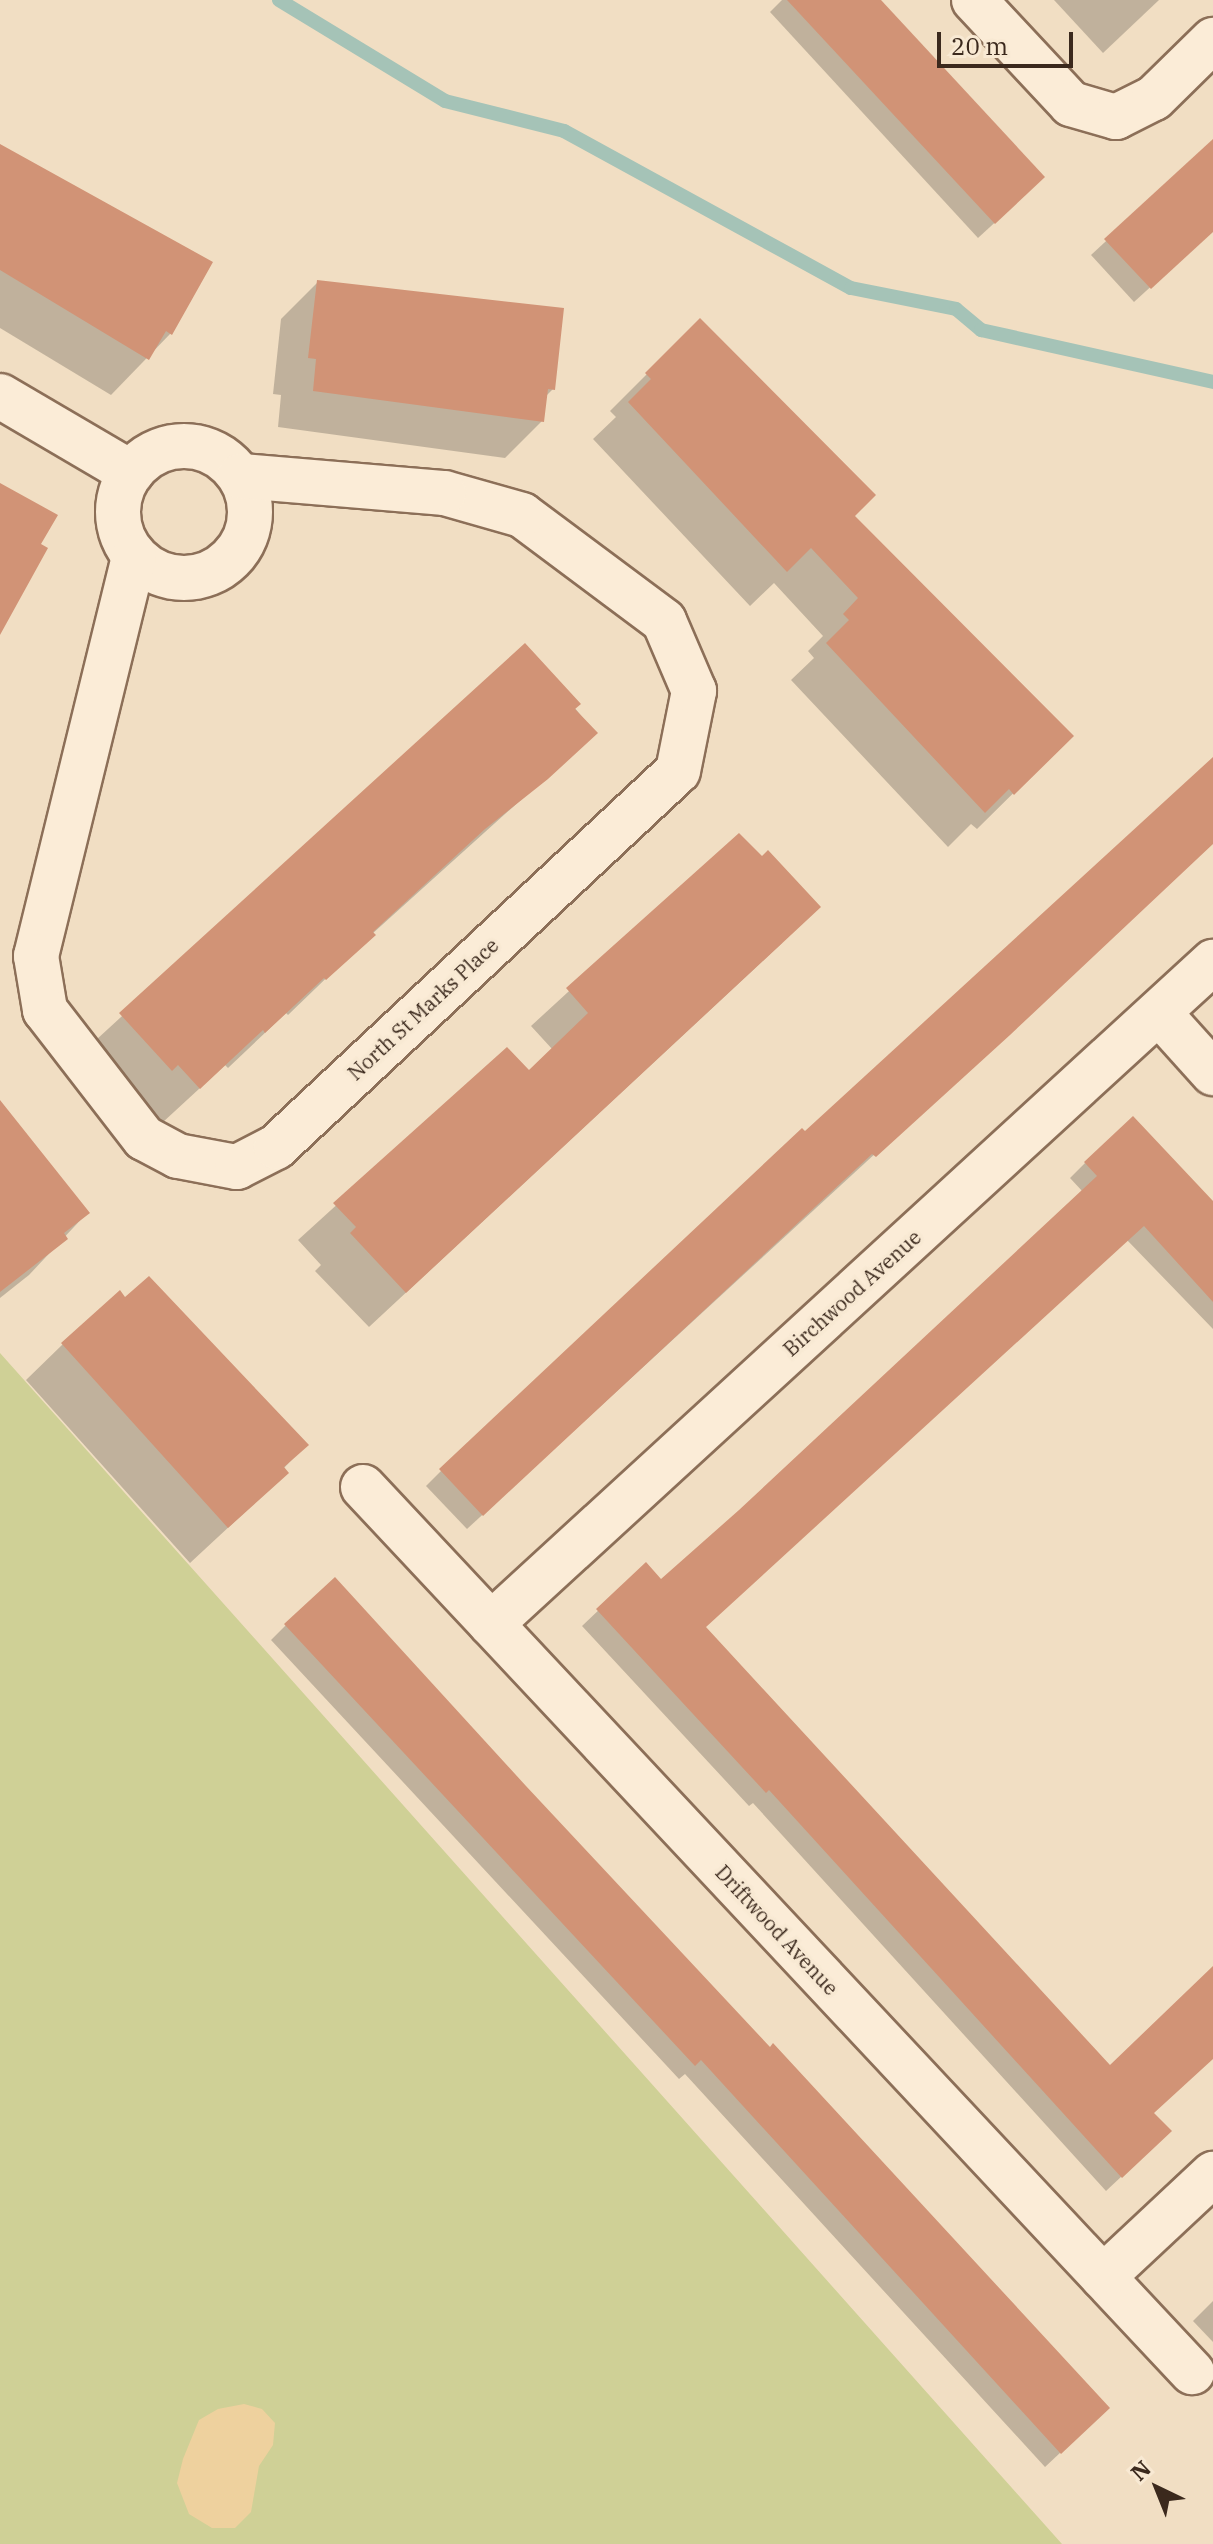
<!DOCTYPE html>
<html>
<head>
<meta charset="utf-8">
<style>
  body { margin:0 }
  #map { position:relative; width:1213px; height:2544px; overflow:hidden; background:#f1dec3; font-family:"IBM Plex Serif",serif }
  div>[style] { position:absolute }
  [style*='--x'] { left:calc(var(--x)*1px); top:calc(var(--y)*1px); width:calc(var(--w)*1px); rotate:calc(var(--a)*1deg) }
  .green>* { inset:0; background:#cfd096 }
  .sand>* { inset:0; background:#eed19e }
  .shadow>* { inset:0; background:#0003 }
  .stream>* { height:14px; margin:-7px; padding:0 7px; transform-origin:7px; border-radius:7px; background:#a5c3b7 }
  .building>* { inset:0; background:#d19376 }
  .roads { filter:drop-shadow(2px 0 #8c6f58) drop-shadow(-2px 0 #8c6f58) drop-shadow(0 2px #8c6f58) drop-shadow(0 -2px #8c6f58) }
  .minor>* { height:44px; margin:-22px; padding:0 22px; transform-origin:22px; border-radius:22px; background:#fbecd7 }
  .minor>.ring { margin:-22px; padding:0; box-sizing:content-box; background:none; border:44px solid #fbecd7; border-radius:50% }
  span { translate:-50% -50%; white-space:nowrap; text-align:center; line-height:1.15; -webkit-text-stroke:7px #f8e9d3; paint-order:stroke }
  .street-label { font-size:20px; color:#3b291d }
  .north { position:absolute; left:1117px; top:2448px; width:80px; height:80px; -webkit-text-stroke:6px #f8e9d3; paint-order:stroke; rotate:317deg; font-size:22px; font-weight:700; line-height:32px; text-align:center; color:#3b291d }
  .north::after { content:''; display:block; margin:auto; width:28px; height:36px; background:#3b291d; clip-path:polygon(50% 0,100% 100%,50% 72%,0 100%) }
  .scale { position:absolute; left:937px; top:32px; width:136px; height:36px; box-sizing:border-box; border:4px solid #3b291d; border-top:0; padding-left:10px; font-size:24px; line-height:28px; white-space:nowrap; color:#3b291d; -webkit-text-stroke:6px #f8e9d3; paint-order:stroke }
</style>
</head>
<body>
<div id="map">
  <div class="green">
    <i style="clip-path:polygon(0 1353px,1037px 2516px,1062px 2544px,0 2544px)"></i>
  </div>
  <div class="sand">
    <i style="clip-path:polygon(244px 2404px,262px 2409px,275px 2423px,273px 2445px,259px 2466px,251px 2512px,235px 2528px,212px 2528px,189px 2514px,177px 2483px,183px 2459px,199px 2420px,218px 2409px)"></i>
  </div>
  <div class="shadow">
    <i style="clip-path:polygon(782px 0,877px 0,1028px 192px,978px 238px,770px 12px)"></i>
    <i style="clip-path:polygon(1054px 0,1159px 0,1103px 53px)"></i>
    <i style="clip-path:polygon(1213px 142px,1213px 230px,1134px 302px,1091px 255px)"></i>
    <i style="clip-path:polygon(0 146px,171px 333px,111px 395px,0 328px)"></i>
    <i style="clip-path:polygon(317px 283px,553px 389px,545px 397px,542px 421px,505px 458px,278px 427px,281px 395px,273px 394px,281px 319px)"></i>
    <i style="clip-path:polygon(700px 321px,853px 516px,1071px 736px,977px 829px,971px 824px,948px 847px,791px 680px,814px 658px,808px 651px,823px 636px,774px 583px,750px 606px,593px 439px,616px 417px,610px 411px)"></i>
    <i style="clip-path:polygon(525px 646px,595px 733px,372px 934px,288px 1015px,286px 1013px,228px 1068px,225px 1065px,162px 1123px,84px 1051px)"></i>
    <i style="clip-path:polygon(1213px 791px,1213px 843px,467px 1529px,426px 1486px,441px 1471px,805px 1134px)"></i>
    <i style="clip-path:polygon(739px 835px,782px 943px,369px 1327px,315px 1271px,321px 1265px,298px 1240px,507px 1050px,529px 1073px,553px 1050px,531px 1026px)"></i>
    <i style="clip-path:polygon(0 1103px,88px 1212px,29px 1275px,0 1298px)"></i>
    <i style="clip-path:polygon(1085px 1163px,1213px 1204px,1213px 1329px,1127px 1240px,703px 1627px,1110px 2068px,1213px 1971px,1213px 2056px,1152px 2113px,1154px 2146px,1106px 2191px,753px 1803px,749px 1806px,582px 1626px,646px 1565px,661px 1582px,740px 1512px,1083px 1192px,1070px 1178px)"></i>
    <i style="clip-path:polygon(63px 1344px,306px 1445px,283px 1469px,287px 1473px,190px 1563px,26px 1380px)"></i>
    <i style="clip-path:polygon(286px 1625px,1092px 2423px,1045px 2467px,685px 2074px,679px 2079px,271px 1640px)"></i>
    <i style="clip-path:polygon(1213px 2301px,1213px 2342px,1193px 2321px)"></i>
  </div>
  <div class="stream">
    <i style="--x:279;--y:0;--w:194;--a:31.3"></i>
    <i style="--x:445;--y:101;--w:123;--a:14.1"></i>
    <i style="--x:564;--y:131;--w:327;--a:28.7"></i>
    <i style="--x:851;--y:288;--w:107;--a:11.3"></i>
    <i style="--x:956;--y:309;--w:33;--a:40"></i>
    <i style="--x:981;--y:330;--w:238;--a:12.6"></i>
  </div>
  <div class="building">
    <i style="clip-path:polygon(787px 0,881px 0,1045px 177px,995px 224px)"></i>
    <i style="clip-path:polygon(1213px 139px,1213px 232px,1151px 289px,1104px 239px)"></i>
    <i style="clip-path:polygon(0 144px,213px 262px,172px 335px,166px 331px,149px 360px,0 270px)"></i>
    <i style="clip-path:polygon(317px 280px,564px 308px,555px 390px,548px 389px,544px 422px,313px 391px,316px 359px,308px 358px)"></i>
    <i style="clip-path:polygon(700px 318px,876px 495px,855px 516px,1074px 736px,1014px 795px,1009px 789px,985px 813px,826px 643px,849px 620px,843px 614px,858px 598px,811px 548px,787px 572px,628px 402px,651px 379px,645px 373px)"></i>
    <i style="clip-path:polygon(0 483px,58px 515px,41px 544px,48px 548px,0 635px)"></i>
    <i style="clip-path:polygon(525px 643px,581px 704px,575px 709px,598px 733px,548px 779px,485px 829px,373px 932px,376px 935px,326px 980px,324px 978px,265px 1033px,263px 1030px,200px 1089px,178px 1065px,172px 1071px,119px 1013px)"></i>
    <i style="clip-path:polygon(1213px 757px,1213px 844px,1010px 1035px,876px 1157px,872px 1154px,483px 1516px,439px 1469px,802px 1128px,805px 1131px)"></i>
    <i style="clip-path:polygon(739px 833px,762px 856px,768px 850px,821px 907px,406px 1293px,350px 1233px,356px 1227px,333px 1203px,507px 1047px,529px 1070px,588px 1013px,566px 988px)"></i>
    <i style="clip-path:polygon(0 1100px,90px 1213px,64px 1233px,68px 1239px,0 1292px)"></i>
    <i style="clip-path:polygon(1133px 1116px,1213px 1201px,1213px 1302px,1144px 1226px,706px 1627px,1110px 2065px,1213px 1966px,1213px 2059px,1154px 2113px,1172px 2131px,1122px 2178px,769px 1790px,766px 1793px,596px 1609px,646px 1562px,661px 1579px,739px 1510px,1097px 1176px,1084px 1162px)"></i>
    <i style="clip-path:polygon(149px 1276px,309px 1445px,284px 1467px,289px 1473px,228px 1528px,61px 1343px,120px 1290px,125px 1297px)"></i>
    <i style="clip-path:polygon(335px 1577px,526px 1786px,770px 2047px,773px 2043px,1110px 2408px,1061px 2454px,701px 2060px,695px 2066px,284px 1624px)"></i>
  </div>
  <div class="roads">
    <div class="minor">
      <i style="--x:974;--y:0;--w:142;--a:47"></i>
      <i style="--x:1071;--y:104;--w:47;--a:16.1"></i>
      <i style="--x:1116;--y:117;--w:42;--a:-26.6"></i>
      <i style="--x:1154;--y:98;--w:83;--a:-44.5"></i>
      <i style="--x:0;--y:396;--w:152;--a:30.4"></i>
      <i class="ring" style="left:118px;top:446px;width:88px;height:88px"></i>
      <i style="--x:134;--y:557;--w:411;--a:103.8"></i>
      <i style="--x:36;--y:956;--w:55;--a:80.5"></i>
      <i style="--x:45;--y:1010;--w:162;--a:52.3"></i>
      <i style="--x:144;--y:1138;--w:38;--a:28"></i>
      <i style="--x:178;--y:1156;--w:60;--a:10.6"></i>
      <i style="--x:237;--y:1167;--w:44;--a:-27.1"></i>
      <i style="--x:276;--y:1147;--w:550;--a:-43.09"></i>
      <i style="--x:678;--y:771;--w:82;--a:-78.7"></i>
      <i style="--x:694;--y:691;--w:76;--a:-113.2"></i>
      <i style="--x:664;--y:621;--w:177;--a:-143.3"></i>
      <i style="--x:522;--y:515;--w:81;--a:-164.2"></i>
      <i style="--x:444;--y:493;--w:205;--a:-175.2"></i>
      <i style="--x:1159;--y:1013;--w:81;--a:48"></i>
      <i style="--x:363;--y:1487;--w:1213;--a:46.87"></i>
      <i style="--x:491;--y:1624;--w:980;--a:-42.52"></i>
      <i style="--x:1103;--y:2277;--w:151;--a:-43.1"></i>
    </div>
  </div>
  <div class="street-label">
    <span style="left:423px;top:1009px;rotate:-43deg">North St Marks Place</span>
    <span style="left:852px;top:1293px;rotate:-42deg">Birchwood Avenue</span>
    <span style="left:777px;top:1930px;rotate:47deg">Driftwood Avenue</span>
  </div>
  <div class="north">N</div>
  <div class="scale">20 m</div>
</div>
</body>
</html>
